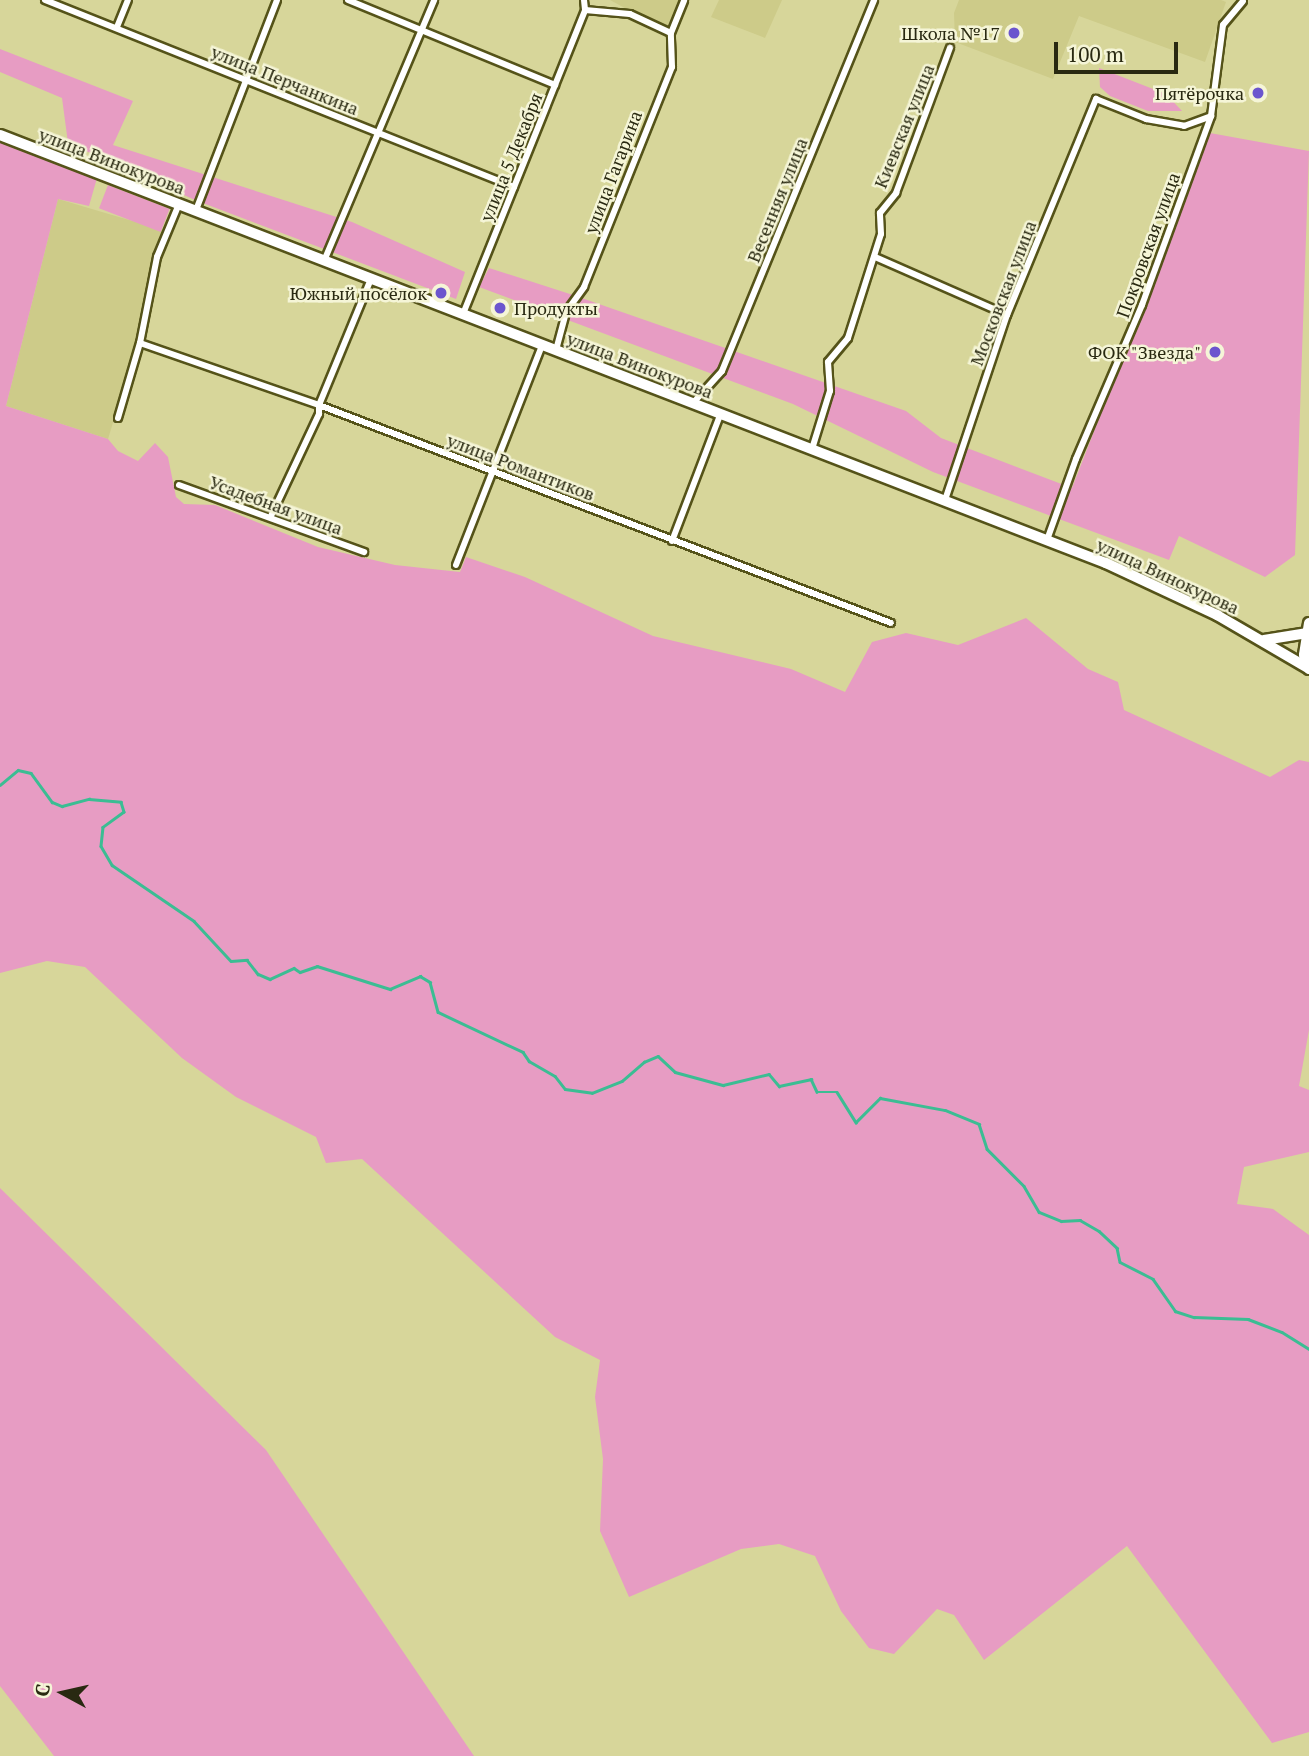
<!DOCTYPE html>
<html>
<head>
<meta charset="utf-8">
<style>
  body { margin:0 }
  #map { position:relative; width:1309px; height:1756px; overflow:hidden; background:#d7d69a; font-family:"PT Serif",serif }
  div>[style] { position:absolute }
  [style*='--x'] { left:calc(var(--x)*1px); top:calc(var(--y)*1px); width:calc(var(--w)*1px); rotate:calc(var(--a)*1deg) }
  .built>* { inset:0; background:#cdcb89 }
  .green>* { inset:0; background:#e79cc3; transform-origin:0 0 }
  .stream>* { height:2.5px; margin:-1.25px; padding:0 1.25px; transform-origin:1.25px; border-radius:1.25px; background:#3bbd93 }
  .roads { filter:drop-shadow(2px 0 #555319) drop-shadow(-2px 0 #555319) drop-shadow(0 2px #555319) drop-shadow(0 -2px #555319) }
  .street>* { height:6px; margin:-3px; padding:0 3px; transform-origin:3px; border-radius:3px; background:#fff }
  .secondary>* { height:10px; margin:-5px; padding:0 5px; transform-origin:5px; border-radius:5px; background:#fff }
  .primary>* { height:10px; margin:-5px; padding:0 5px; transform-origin:5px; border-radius:5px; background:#fff }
  .dots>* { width:19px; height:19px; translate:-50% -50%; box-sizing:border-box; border:4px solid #f5f5d7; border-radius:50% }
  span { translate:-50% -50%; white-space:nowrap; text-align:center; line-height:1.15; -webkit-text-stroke:5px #f5f5d7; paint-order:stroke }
  .poi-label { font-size:18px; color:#292911 }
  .right { translate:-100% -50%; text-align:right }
  .left { translate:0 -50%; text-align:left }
  .street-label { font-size:18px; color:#292911 }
  .north { position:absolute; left:28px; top:1658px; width:70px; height:70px; -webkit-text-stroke:5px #f5f5d7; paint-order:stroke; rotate:278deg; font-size:19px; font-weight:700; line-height:28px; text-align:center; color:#292911 }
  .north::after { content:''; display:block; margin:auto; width:24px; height:32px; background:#292911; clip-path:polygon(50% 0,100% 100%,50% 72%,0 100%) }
  .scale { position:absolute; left:1054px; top:42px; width:124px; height:32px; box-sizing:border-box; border:4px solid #292911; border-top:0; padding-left:9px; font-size:21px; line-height:24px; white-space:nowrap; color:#292911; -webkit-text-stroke:5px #f5f5d7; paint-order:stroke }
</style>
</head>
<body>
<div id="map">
  <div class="built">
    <i style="clip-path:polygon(610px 0,684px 0,671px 33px)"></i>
    <i style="clip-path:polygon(719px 0,782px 0,765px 38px,711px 17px)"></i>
    <i style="clip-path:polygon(959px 0,1221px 0,1226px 2px,1205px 62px,1079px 16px,1053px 79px,955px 42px,954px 13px)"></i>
    <i style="clip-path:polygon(58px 199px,163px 230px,141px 331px,108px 439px,6px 406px)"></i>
  </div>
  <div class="green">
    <i style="clip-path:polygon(0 49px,133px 101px,113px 145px,352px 222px,465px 272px,456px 299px,195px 200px,68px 143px,62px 98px,0 72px)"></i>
    <i style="clip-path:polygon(1099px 68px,1166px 94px,1182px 111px,1148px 111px,1110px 96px,1100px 87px)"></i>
    <i style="clip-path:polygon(1210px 133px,1309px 151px,1295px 555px,1265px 577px,1179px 536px,1169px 560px,933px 472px,793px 404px,479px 287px,489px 268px,573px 295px,906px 411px,941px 438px,1072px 488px)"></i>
    <i style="clip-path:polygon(0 140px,97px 178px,89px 206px,58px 199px,6px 406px,108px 439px,118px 451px,138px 461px,155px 443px,168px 457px,176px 497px,184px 504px,215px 505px,318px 547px,395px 565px,460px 572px,466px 557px,525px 577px,653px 636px,791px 669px,845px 692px,872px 642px,906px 633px,958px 645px,1026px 618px,1088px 669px,1118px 682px,1124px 710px,1270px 777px,1299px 760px,1309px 762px,1309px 1030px,1299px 1086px,1309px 1090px,1309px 1152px,1244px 1167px,1237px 1204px,1273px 1209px,1309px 1235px,1309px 1732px,1272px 1743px,1127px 1546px,984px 1660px,954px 1615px,937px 1609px,894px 1654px,869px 1648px,841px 1611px,815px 1556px,779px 1544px,741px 1549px,629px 1597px,600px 1531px,603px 1459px,595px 1397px,600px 1360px,555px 1337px,362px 1159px,326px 1163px,316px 1137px,236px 1097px,182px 1058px,85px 967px,47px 961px,0 973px)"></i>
    <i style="left:108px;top:185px;width:66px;height:25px;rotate:21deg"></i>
    <i style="clip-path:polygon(0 1188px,266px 1450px,474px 1756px,54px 1756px,0 1686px)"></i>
  </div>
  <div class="stream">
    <i style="--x:0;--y:785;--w:23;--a:-40"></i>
    <i style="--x:18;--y:770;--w:13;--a:13"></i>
    <i style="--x:31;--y:773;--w:36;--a:54"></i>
    <i style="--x:52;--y:802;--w:11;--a:22"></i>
    <i style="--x:62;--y:806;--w:28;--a:-15"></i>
    <i style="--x:89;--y:799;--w:32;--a:5"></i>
    <i style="--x:121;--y:802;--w:10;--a:73"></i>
    <i style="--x:124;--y:812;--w:26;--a:144"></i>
    <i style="--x:103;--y:827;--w:19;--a:96"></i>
    <i style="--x:101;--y:846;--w:22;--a:60"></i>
    <i style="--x:112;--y:865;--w:99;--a:34.3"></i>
    <i style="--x:194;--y:921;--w:54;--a:47.2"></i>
    <i style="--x:231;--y:961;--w:16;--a:-4"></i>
    <i style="--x:247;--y:960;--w:18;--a:52"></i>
    <i style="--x:258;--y:974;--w:13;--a:23"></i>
    <i style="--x:270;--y:979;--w:26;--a:-25"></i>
    <i style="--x:294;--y:968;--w:7;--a:34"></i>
    <i style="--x:300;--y:972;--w:18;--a:-19"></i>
    <i style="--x:317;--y:966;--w:77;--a:17.5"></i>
    <i style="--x:390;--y:989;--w:33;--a:-23"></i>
    <i style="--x:420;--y:976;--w:12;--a:31"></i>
    <i style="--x:430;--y:982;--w:31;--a:75"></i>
    <i style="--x:438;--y:1012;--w:94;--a:25.2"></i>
    <i style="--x:523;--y:1052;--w:11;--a:56"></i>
    <i style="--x:529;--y:1061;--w:30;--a:30"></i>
    <i style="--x:555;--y:1076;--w:16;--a:52"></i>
    <i style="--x:565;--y:1089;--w:27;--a:8"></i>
    <i style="--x:592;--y:1093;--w:32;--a:-22"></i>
    <i style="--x:622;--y:1081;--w:29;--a:-41"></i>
    <i style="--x:644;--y:1062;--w:15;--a:-23"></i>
    <i style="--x:658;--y:1056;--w:23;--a:43"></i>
    <i style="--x:675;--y:1072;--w:50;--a:15.2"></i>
    <i style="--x:723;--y:1085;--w:47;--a:-13.4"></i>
    <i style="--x:769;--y:1074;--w:16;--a:50"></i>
    <i style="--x:779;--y:1086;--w:33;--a:-12"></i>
    <i style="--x:811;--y:1079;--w:14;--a:65"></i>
    <i style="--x:817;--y:1092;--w:20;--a:0"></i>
    <i style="--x:837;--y:1092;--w:36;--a:58"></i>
    <i style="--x:856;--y:1122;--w:34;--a:-45"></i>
    <i style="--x:880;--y:1098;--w:66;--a:10.5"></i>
    <i style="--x:945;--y:1110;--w:37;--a:22"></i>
    <i style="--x:979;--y:1124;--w:26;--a:72"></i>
    <i style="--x:987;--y:1149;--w:52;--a:45"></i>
    <i style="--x:1024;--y:1186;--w:30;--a:60"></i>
    <i style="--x:1039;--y:1212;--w:24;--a:22"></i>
    <i style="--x:1061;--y:1221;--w:19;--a:-3"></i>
    <i style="--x:1080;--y:1220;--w:22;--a:30"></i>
    <i style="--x:1099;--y:1231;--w:25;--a:43"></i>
    <i style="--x:1117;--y:1248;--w:14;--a:78"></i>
    <i style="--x:1120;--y:1262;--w:37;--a:27"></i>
    <i style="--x:1153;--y:1279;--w:39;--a:55"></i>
    <i style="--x:1175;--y:1311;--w:20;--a:18"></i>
    <i style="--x:1194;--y:1317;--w:54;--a:2.1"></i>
    <i style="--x:1248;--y:1319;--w:36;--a:21"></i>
    <i style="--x:1282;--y:1332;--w:32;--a:32"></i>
  </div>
  <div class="roads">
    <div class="street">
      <i style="--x:45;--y:0;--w:505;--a:21.74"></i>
      <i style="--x:348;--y:0;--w:224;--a:22.3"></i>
      <i style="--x:584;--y:0;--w:10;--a:84"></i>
      <i style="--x:585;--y:10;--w:45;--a:5.1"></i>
      <i style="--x:630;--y:14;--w:45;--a:24.9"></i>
      <i style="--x:117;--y:27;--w:29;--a:-68"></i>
      <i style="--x:196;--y:210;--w:225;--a:-68.9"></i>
      <i style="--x:875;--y:257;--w:144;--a:23.7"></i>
      <i style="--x:324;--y:261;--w:283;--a:-67.1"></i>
      <i style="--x:463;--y:314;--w:328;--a:-68.1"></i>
      <i style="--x:140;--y:343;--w:189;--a:19.1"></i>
      <i style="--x:319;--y:405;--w:612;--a:20.86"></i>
      <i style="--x:556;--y:350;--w:39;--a:-75"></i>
      <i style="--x:566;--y:312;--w:31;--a:-54"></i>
      <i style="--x:584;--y:287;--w:237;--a:-68.2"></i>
      <i style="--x:672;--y:67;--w:34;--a:-92"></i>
      <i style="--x:671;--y:33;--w:35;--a:-68"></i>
      <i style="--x:693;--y:403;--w:43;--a:-47.8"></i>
      <i style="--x:722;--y:371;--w:401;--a:-67.7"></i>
      <i style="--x:118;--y:418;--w:78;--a:-73.7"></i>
      <i style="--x:140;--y:343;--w:88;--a:-78.8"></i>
      <i style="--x:157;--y:257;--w:57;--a:-67.5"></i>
      <i style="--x:812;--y:449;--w:61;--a:-72.8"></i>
      <i style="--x:830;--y:391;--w:29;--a:-94"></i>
      <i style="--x:828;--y:362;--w:31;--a:-50"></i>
      <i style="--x:848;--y:338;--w:109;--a:-72.4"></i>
      <i style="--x:881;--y:234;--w:21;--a:-93"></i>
      <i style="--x:880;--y:213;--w:26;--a:-51"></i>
      <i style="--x:896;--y:193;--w:155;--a:-69.6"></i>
      <i style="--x:179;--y:485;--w:197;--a:19.9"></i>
      <i style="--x:945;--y:500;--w:195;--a:-71.5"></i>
      <i style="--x:1007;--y:315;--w:234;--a:-67.6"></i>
      <i style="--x:1096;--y:99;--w:54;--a:21.8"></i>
      <i style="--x:1146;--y:119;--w:39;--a:10"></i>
      <i style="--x:1184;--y:126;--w:29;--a:-20"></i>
      <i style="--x:1211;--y:116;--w:92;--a:-82.5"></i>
      <i style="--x:1223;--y:25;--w:31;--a:-50"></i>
      <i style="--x:271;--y:516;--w:113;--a:-64.8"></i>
      <i style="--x:319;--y:414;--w:9;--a:-90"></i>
      <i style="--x:319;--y:405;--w:136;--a:-67.6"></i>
      <i style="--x:1047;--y:540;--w:86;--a:-70.3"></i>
      <i style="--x:1076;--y:459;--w:168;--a:-66.8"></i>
      <i style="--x:1142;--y:305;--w:201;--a:-69.9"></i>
      <i style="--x:672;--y:541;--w:137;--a:-69.1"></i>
      <i style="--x:456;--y:565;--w:236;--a:-68.6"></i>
    </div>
    <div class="secondary">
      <i style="--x:0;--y:135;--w:1186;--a:21.16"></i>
      <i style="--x:1106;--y:563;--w:123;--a:25.1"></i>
      <i style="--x:1217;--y:615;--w:105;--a:30.2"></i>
      <i style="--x:1264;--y:640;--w:44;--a:-9.2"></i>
    </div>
    <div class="primary">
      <i style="--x:1309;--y:623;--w:32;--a:99"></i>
      <i style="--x:1304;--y:655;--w:15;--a:70"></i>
    </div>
  </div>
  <div class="dots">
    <i style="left:1014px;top:33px;background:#6b55ce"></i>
    <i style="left:1258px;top:93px;background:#6b55ce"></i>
    <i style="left:441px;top:293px;background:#6b55ce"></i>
    <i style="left:500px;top:308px;background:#6b55ce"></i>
    <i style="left:1215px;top:352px;background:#6b55ce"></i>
  </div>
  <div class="poi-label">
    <span class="right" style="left:1000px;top:33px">Школа №17</span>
    <span class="right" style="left:1244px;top:93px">Пятёрочка</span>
    <span class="right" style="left:427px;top:293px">Южный посёлок</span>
    <span class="left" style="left:514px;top:308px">Продукты</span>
    <span class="right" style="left:1201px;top:352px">ФОК "Звезда"</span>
  </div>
  <div class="street-label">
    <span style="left:285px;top:80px;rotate:22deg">улица Перчанкина</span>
    <span style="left:904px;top:126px;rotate:-68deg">Киевская улица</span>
    <span style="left:511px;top:157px;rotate:-68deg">улица 5 Декабря</span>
    <span style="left:112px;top:161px;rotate:21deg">улица Винокурова</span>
    <span style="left:613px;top:172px;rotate:-69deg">улица Гагарина</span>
    <span style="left:777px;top:200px;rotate:-68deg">Весенняя улица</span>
    <span style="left:1148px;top:245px;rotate:-70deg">Покровская улица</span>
    <span style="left:1003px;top:293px;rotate:-69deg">Московская улица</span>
    <span style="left:640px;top:365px;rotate:21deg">улица Винокурова</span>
    <span style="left:521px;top:467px;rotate:21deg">улица Романтиков</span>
    <span style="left:276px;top:505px;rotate:20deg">Усадебная улица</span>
    <span style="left:1168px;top:576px;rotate:25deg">улица Винокурова</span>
  </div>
  <div class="north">С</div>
  <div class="scale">100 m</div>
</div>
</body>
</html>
